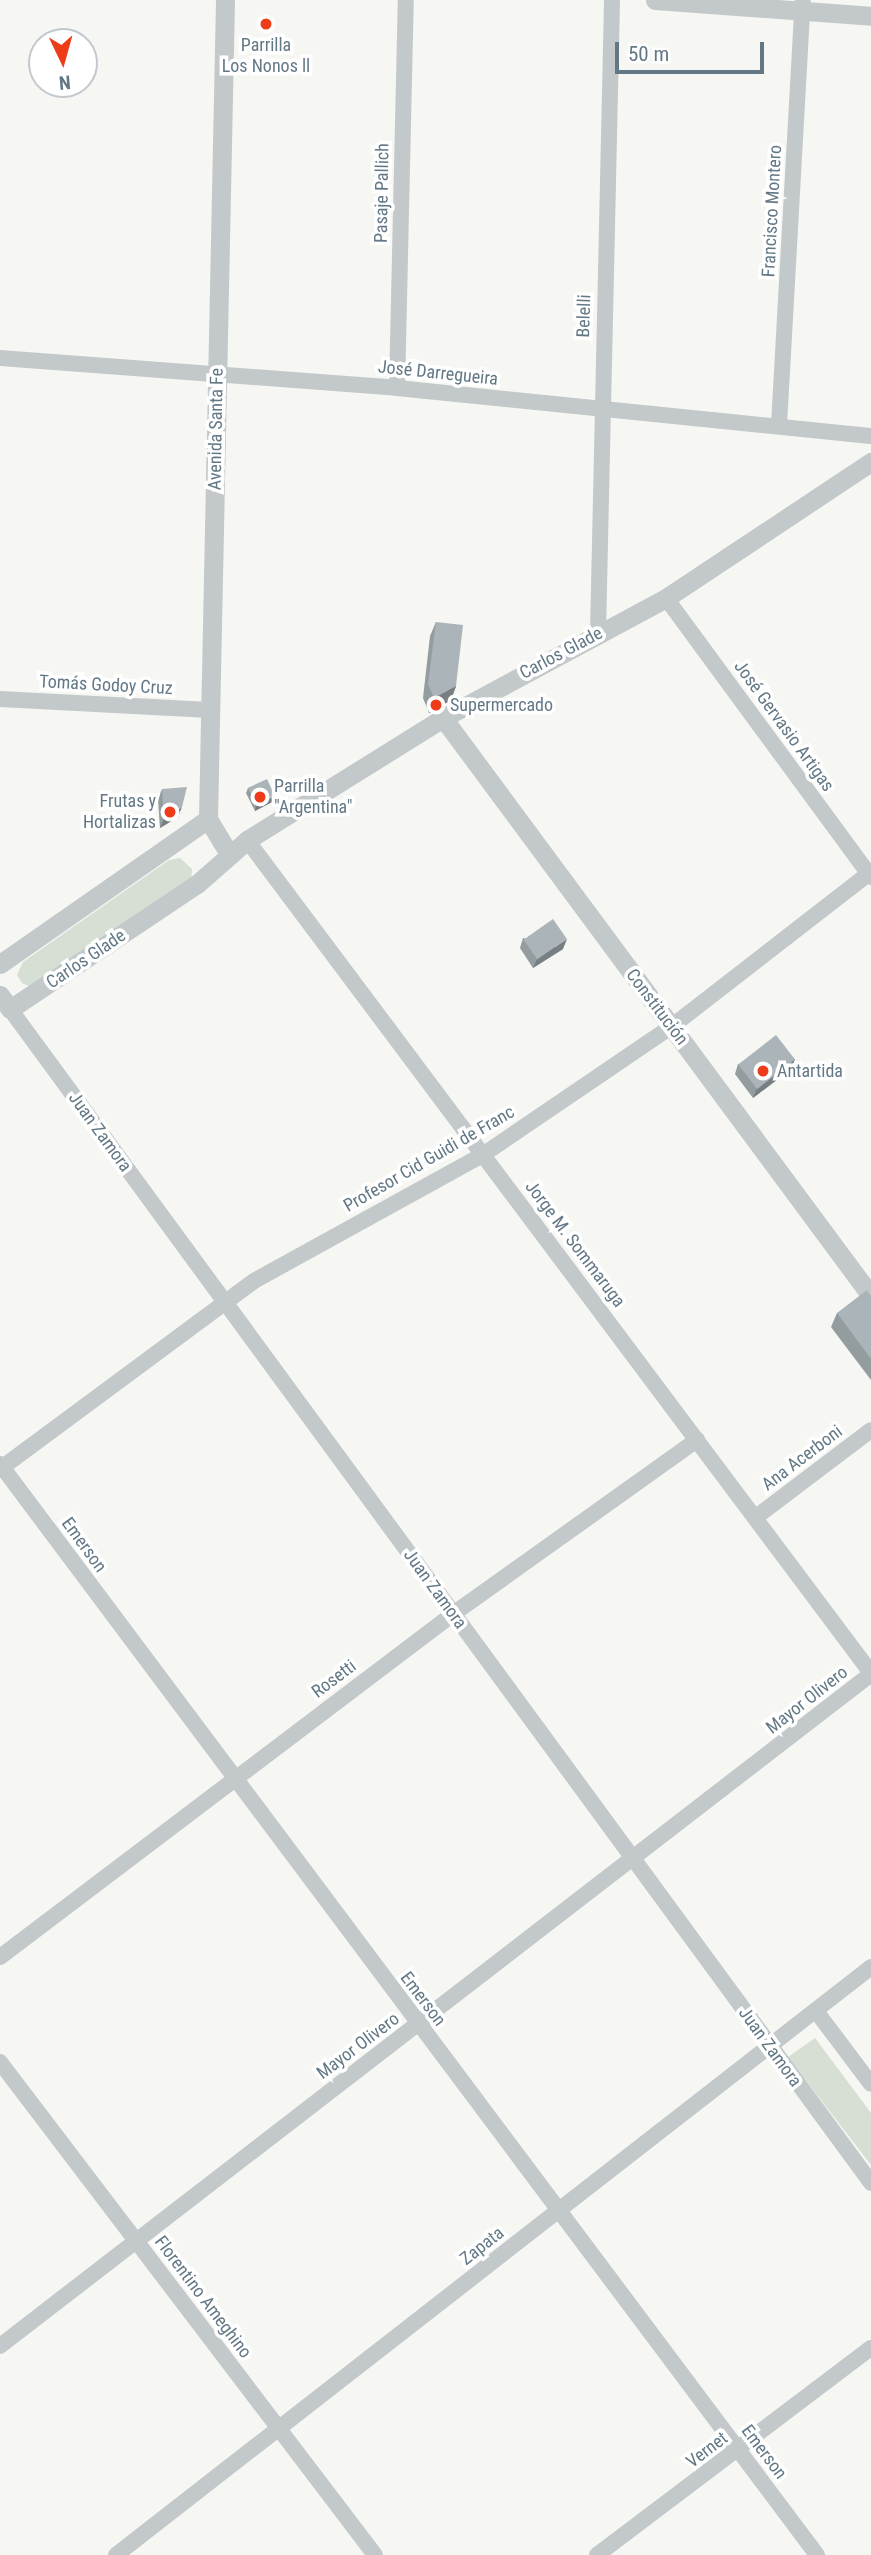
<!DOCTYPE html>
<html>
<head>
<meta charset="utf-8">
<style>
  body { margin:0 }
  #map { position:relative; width:871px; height:2555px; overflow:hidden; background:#f6f6f2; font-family:"Roboto Condensed",sans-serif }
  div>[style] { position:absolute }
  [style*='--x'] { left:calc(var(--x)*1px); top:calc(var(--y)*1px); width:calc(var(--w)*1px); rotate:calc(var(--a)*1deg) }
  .green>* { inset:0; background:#d7ded3 }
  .minor>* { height:16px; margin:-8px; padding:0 8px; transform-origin:8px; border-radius:8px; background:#c3c8ca }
  .tertiary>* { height:19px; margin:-9.5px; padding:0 9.5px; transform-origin:9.5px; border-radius:9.5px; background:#c3c8ca }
  .wall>* { inset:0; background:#939c9f }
  .shaded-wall>* { inset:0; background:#787f82 }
  .building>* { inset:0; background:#abb5b9; transform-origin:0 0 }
  .dots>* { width:19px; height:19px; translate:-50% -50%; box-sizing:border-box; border:4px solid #fff; border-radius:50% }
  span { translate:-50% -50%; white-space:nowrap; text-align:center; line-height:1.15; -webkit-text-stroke:7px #fff; paint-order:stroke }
  .poi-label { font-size:18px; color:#637885 }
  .left { translate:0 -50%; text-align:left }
  .right { translate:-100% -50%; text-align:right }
  .street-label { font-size:18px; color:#637885 }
  .north { position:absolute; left:28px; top:28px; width:70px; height:70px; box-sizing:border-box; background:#fff; border:2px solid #c1c9ce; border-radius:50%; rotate:175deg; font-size:19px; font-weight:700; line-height:28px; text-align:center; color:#637885 }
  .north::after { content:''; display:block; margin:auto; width:24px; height:32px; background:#ee3c1a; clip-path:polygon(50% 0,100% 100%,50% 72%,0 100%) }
  .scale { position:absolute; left:615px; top:42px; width:149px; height:32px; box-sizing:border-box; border:4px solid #637885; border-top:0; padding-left:9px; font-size:21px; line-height:24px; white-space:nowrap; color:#637885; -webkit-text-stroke:5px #fff; paint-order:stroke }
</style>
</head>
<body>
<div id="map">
  <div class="green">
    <i style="clip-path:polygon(180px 858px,192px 869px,191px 881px,31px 987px,22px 983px,17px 975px,23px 962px,169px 860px)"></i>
    <i style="clip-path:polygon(815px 2038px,871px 2113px,871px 2165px,788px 2057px)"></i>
  </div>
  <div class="minor">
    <i style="--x:0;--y:358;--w:398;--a:4.3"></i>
    <i style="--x:397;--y:388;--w:476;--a:5.8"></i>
    <i style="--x:397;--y:388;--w:388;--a:-88.7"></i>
    <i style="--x:779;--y:425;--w:426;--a:-86.8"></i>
    <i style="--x:666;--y:598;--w:346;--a:53.7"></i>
    <i style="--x:598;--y:633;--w:633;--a:-88.73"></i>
    <i style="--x:0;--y:699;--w:210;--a:3"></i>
    <i style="--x:247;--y:840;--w:1041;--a:53.16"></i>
    <i style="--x:10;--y:1009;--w:1456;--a:53.74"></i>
    <i style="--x:0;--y:1464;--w:1363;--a:53.17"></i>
    <i style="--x:0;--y:1469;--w:316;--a:-36.5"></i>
    <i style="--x:254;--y:1281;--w:263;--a:-28.9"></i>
    <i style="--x:484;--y:1154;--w:226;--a:-34.2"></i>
    <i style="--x:671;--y:1027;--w:253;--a:-37.8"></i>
    <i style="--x:756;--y:1517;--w:144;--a:-37.1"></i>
    <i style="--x:0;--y:1957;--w:568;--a:-37.13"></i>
    <i style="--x:453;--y:1614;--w:300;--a:-35.5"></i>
    <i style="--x:816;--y:2011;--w:91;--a:53"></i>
    <i style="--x:0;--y:2062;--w:619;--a:52.74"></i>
    <i style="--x:0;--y:2346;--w:1100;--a:-37.65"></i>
    <i style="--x:116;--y:2555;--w:957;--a:-37.91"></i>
    <i style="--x:597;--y:2555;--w:343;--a:-37.1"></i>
  </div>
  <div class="tertiary">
    <i style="--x:225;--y:0;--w:819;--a:91.19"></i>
    <i style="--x:208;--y:819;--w:39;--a:59"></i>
    <i style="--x:655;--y:0;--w:217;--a:4.2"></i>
    <i style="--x:443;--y:718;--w:719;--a:53.48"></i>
    <i style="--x:0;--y:964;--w:254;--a:-34.9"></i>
    <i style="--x:0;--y:995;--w:17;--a:54"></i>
    <i style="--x:10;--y:1009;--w:225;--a:-33.8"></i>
    <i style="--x:197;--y:884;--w:67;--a:-41.3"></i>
    <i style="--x:247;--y:840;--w:231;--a:-31.9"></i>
    <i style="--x:443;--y:718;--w:253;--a:-28.3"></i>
    <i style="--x:666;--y:598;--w:246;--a:-33.6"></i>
  </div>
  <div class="wall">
    <i style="clip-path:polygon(436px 622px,456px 686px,451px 700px,429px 713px,423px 698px,430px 636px)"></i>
    <i style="clip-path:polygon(248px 788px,275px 796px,274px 801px,255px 811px,246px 793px)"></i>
    <i style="clip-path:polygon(162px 789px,178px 817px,160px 828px,158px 799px)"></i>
    <i style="clip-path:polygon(523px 938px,563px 949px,533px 968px,520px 948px)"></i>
    <i style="clip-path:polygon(795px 1059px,791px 1069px,753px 1098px,735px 1074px,738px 1064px)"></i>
    <i style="clip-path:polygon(871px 1296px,871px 1380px,831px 1327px,837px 1313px)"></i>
  </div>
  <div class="shaded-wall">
    <i style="clip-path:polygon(456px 686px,451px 700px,429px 713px,434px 698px)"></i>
    <i style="clip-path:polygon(275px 796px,274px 801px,255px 811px,256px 806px)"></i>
    <i style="clip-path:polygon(182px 807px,178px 817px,160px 828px,164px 819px)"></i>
    <i style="clip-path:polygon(567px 939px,563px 949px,533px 968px,537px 959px)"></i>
    <i style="clip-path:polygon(795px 1059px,791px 1069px,753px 1098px,757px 1088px)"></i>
  </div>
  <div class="building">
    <i style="clip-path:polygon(436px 622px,463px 625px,456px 686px,434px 698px,428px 684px)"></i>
    <i style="left:267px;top:779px;width:19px;height:21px;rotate:65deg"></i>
    <i style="clip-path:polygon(187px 787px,182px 807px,164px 819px,162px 789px)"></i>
    <i style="left:553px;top:919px;width:24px;height:36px;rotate:55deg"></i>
    <i style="left:776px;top:1035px;width:31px;height:48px;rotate:52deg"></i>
    <i style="clip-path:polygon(867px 1290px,871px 1296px,871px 1359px,837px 1313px)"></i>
  </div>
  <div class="dots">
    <i style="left:266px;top:24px;background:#ee3c1a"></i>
    <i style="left:436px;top:705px;background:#ee3c1a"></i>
    <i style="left:260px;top:797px;background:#ee3c1a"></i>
    <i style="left:170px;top:812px;background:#ee3c1a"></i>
    <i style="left:763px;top:1071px;background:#ee3c1a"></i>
  </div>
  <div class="poi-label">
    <span style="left:266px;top:56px">Parrilla<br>Los Nonos ll</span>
    <span class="left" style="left:450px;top:705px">Supermercado</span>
    <span class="left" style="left:274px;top:797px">Parrilla<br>"Argentina"</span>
    <span class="right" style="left:156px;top:812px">Frutas y<br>Hortalizas</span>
    <span class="left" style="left:777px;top:1071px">Antartida</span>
  </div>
  <div class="street-label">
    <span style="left:382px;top:193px;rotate:-89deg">Pasaje Pallich</span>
    <span style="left:772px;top:211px;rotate:-87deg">Francisco Montero</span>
    <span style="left:584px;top:316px;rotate:-88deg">Belelli</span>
    <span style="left:438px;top:373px;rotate:6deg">José Darregueira</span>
    <span style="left:216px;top:429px;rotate:-89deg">Avenida Santa Fe</span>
    <span style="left:561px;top:653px;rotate:-28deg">Carlos Glade</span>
    <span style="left:106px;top:685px;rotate:3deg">Tomás Godoy Cruz</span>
    <span style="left:784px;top:726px;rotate:54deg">José Gervasio Artigas</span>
    <span style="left:86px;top:959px;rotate:-34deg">Carlos Glade</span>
    <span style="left:657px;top:1007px;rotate:53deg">Constitución</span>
    <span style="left:100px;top:1132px;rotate:54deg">Juan Zamora</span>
    <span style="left:429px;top:1159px;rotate:-30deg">Profesor Cid Guidi de Franc</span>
    <span style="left:575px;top:1244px;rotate:53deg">Jorge M. Sommaruga</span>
    <span style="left:802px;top:1458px;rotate:-37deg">Ana Acerboni</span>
    <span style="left:84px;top:1545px;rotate:54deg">Emerson</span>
    <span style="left:435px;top:1589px;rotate:54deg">Juan Zamora</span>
    <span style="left:334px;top:1679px;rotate:-37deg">Rosetti</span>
    <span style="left:807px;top:1700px;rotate:-38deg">Mayor Olivero</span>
    <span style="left:423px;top:1999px;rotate:53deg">Emerson</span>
    <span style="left:358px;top:2046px;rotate:-37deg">Mayor Olivero</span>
    <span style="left:770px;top:2047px;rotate:54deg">Juan Zamora</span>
    <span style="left:482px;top:2246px;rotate:-38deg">Zapata</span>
    <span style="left:203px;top:2297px;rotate:53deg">Florentino Ameghino</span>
    <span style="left:707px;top:2450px;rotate:-37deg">Vernet</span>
    <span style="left:764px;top:2452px;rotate:53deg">Emerson</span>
  </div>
  <div class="north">N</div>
  <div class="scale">50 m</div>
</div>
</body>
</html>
